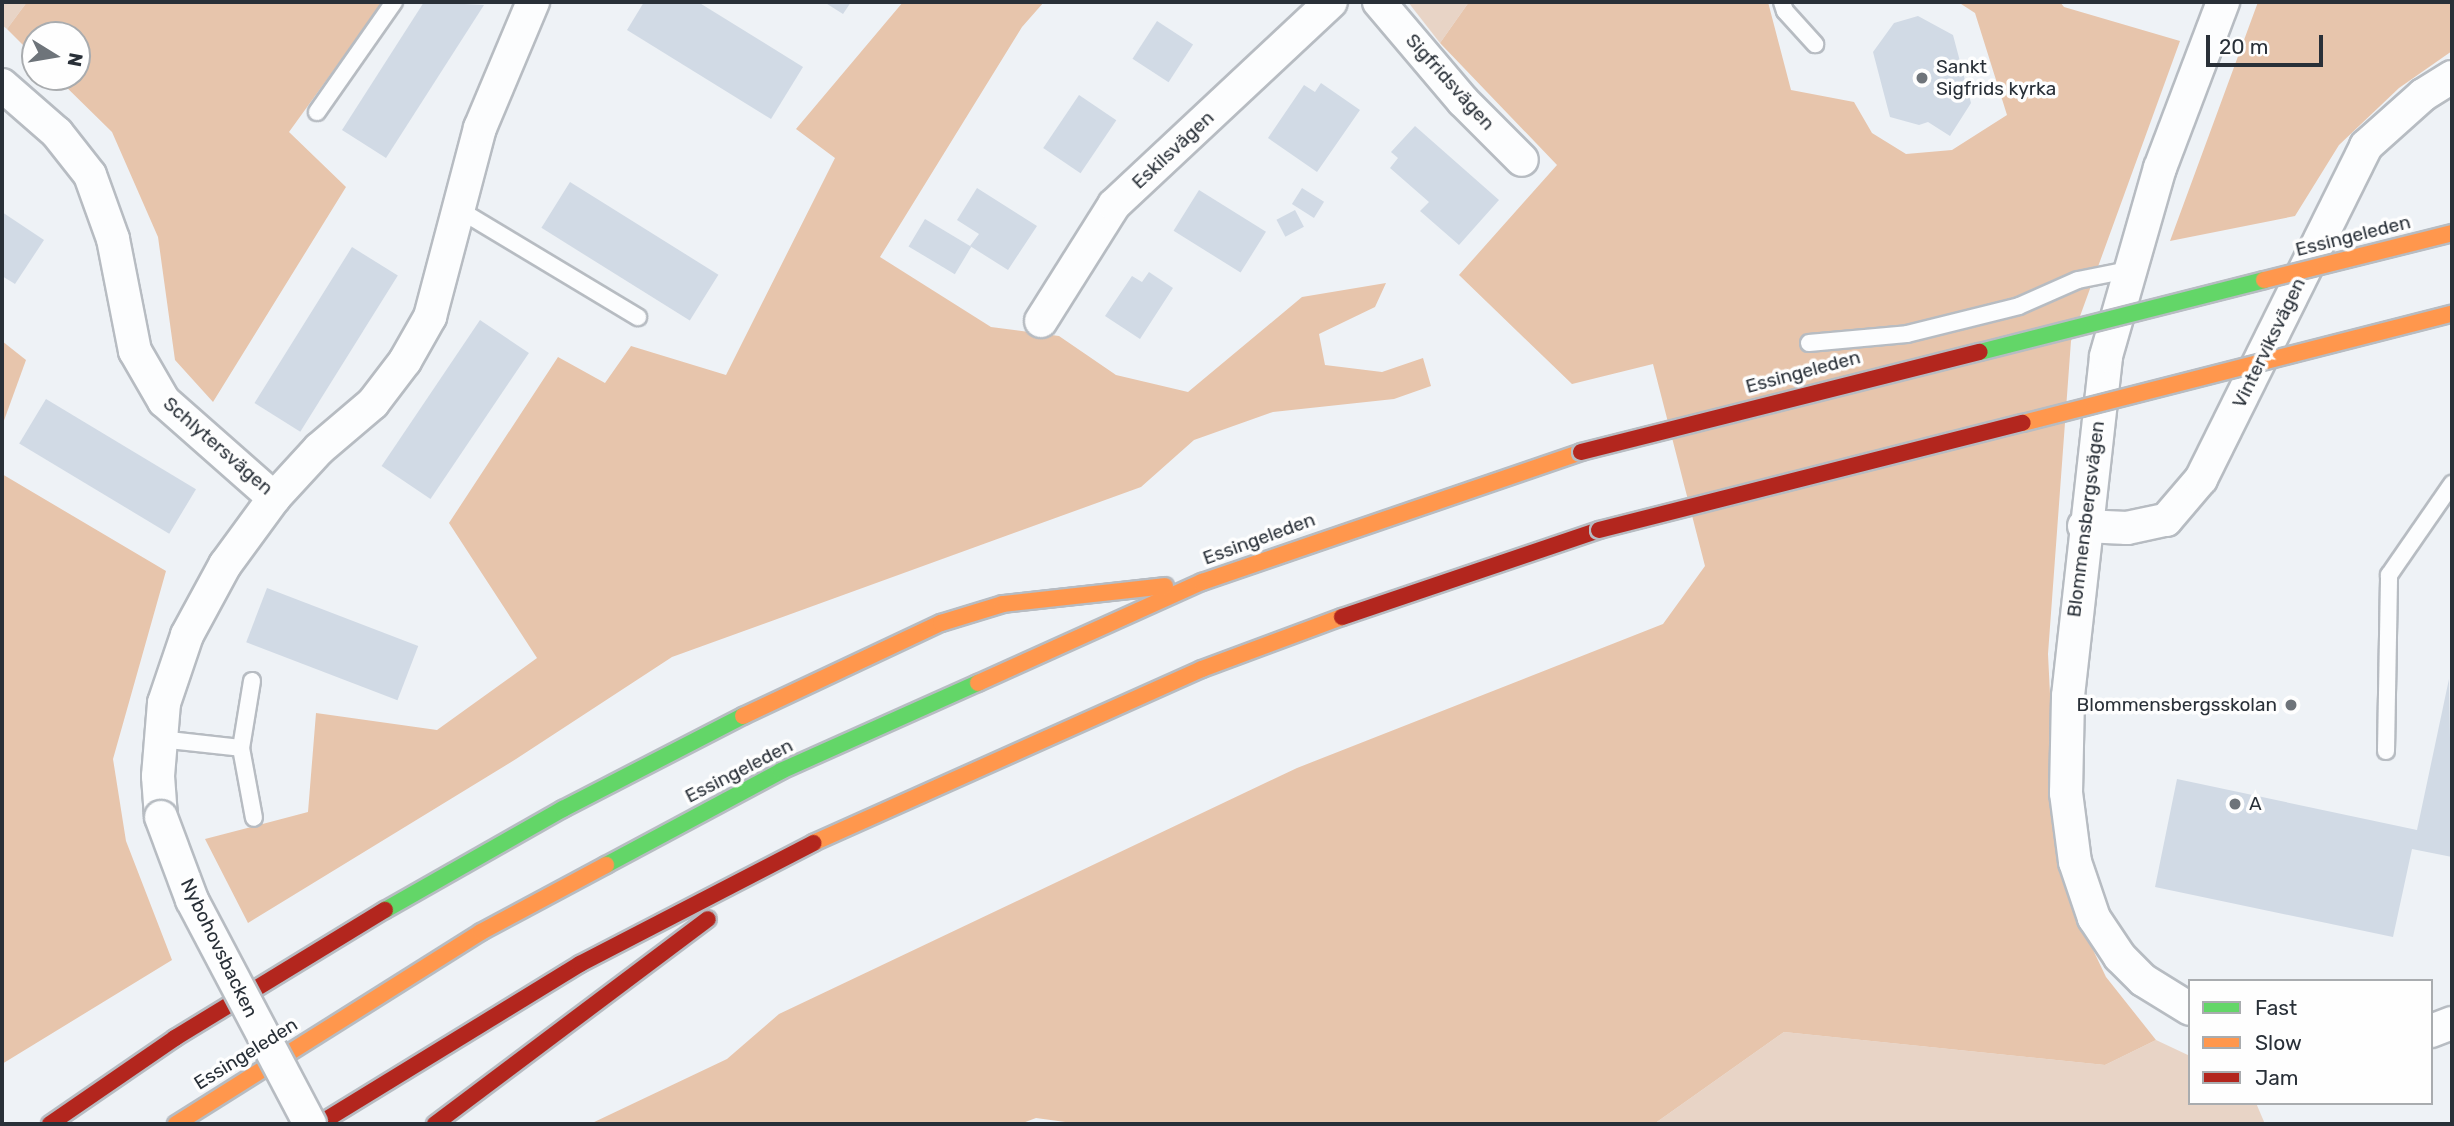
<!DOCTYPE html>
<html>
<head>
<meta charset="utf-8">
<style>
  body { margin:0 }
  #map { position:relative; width:2454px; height:1126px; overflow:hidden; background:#eef2f6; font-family:Rubik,sans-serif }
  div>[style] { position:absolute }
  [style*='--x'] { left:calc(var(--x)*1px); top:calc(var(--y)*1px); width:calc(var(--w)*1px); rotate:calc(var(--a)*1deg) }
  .green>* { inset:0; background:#e8d4c6 }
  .forest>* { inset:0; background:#e7c5ac }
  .building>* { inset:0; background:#d1dae5; transform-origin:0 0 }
  .roads { filter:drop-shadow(2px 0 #b7bcc2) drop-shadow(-2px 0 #b7bcc2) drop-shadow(0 2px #b7bcc2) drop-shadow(0 -2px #b7bcc2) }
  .lane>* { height:16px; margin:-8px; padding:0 8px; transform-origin:8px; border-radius:8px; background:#fcfdfe }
  .street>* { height:32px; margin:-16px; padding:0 16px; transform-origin:16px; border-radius:16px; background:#fcfdfe }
  .fast>* { height:16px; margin:-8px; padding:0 8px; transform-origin:8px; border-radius:8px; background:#63d668 }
  .slow>* { height:16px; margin:-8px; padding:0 8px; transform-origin:8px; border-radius:8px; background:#ff974d }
  .jam>* { height:16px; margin:-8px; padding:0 8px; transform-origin:8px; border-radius:8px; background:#b3261e }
  .bridges { filter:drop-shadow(2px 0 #b7bcc2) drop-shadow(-2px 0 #b7bcc2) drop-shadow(0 2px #b7bcc2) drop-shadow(0 -2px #b7bcc2) }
  .street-bridge>* { height:32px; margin:-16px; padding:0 16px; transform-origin:16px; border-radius:16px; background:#fcfdfe }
  .fast-bridge>* { height:16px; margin:-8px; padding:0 8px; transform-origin:8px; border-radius:8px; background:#63d668 }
  .slow-bridge>* { height:16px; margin:-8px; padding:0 8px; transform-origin:8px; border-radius:8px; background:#ff974d }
  .jam-bridge>* { height:16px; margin:-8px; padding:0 8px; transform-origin:8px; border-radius:8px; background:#b3261e }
  .dots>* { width:19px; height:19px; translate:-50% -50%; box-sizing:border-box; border:4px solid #fefefe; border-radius:50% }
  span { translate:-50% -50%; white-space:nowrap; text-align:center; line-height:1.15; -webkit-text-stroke:7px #fefefe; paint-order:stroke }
  .poi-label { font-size:19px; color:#293038 }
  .left { translate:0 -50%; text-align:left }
  .right { translate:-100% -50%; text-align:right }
  .street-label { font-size:19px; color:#293038 }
  .frame { position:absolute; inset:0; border:4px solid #293038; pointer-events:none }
  .legend { position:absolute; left:2188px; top:979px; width:245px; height:126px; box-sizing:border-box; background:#fefefe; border:2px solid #a9acaf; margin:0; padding:9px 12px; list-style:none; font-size:21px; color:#293038 }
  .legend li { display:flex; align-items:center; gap:14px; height:35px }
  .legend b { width:35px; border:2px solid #a9acaf }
  .north { position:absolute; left:21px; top:21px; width:70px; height:70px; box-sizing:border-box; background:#fefefe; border:2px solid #a9acaf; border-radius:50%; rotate:101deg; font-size:19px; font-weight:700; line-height:28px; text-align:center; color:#293038 }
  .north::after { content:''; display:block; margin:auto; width:24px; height:32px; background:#6e747a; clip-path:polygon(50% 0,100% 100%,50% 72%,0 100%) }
  .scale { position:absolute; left:2206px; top:35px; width:117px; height:32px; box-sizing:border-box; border:4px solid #293038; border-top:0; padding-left:9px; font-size:21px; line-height:24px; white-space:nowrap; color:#293038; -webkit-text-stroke:5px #fefefe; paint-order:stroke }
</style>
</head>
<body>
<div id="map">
  <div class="green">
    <i style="clip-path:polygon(2px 2px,27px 2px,7px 29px,2px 25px)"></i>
    <i style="clip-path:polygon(1408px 2px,1469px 2px,1440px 43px)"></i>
    <i style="clip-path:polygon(1784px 1032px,2105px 1065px,2156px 1040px,2190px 1056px,2190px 1103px,2256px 1103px,2265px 1124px,1654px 1124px)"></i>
  </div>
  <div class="forest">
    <i style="clip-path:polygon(27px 2px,383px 2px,289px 132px,346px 187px,213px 402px,175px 360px,158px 237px,112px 132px,56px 77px,77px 77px,77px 35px,35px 35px,35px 57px,7px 29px)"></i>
    <i style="clip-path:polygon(903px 2px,1044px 2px,1022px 27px,880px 257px,991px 327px,1059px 336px,1116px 375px,1188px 392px,1302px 297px,1386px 283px,1375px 307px,1319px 334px,1325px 365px,1382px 372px,1423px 358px,1431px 386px,1394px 399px,1273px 412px,1194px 440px,1141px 487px,672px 657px,516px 759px,248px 923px,205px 839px,308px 812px,316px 713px,437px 730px,537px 658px,449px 523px,558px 357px,605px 383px,631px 346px,726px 375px,835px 158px,796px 129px)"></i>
    <i style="clip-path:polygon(1469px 2px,1768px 2px,1791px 90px,1854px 102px,1872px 133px,1906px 154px,1952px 150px,2007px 115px,1975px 13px,1958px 2px,2060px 2px,2064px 7px,2180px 41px,2071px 341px,2048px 654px,2058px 854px,2075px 912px,2106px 977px,2156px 1040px,2105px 1065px,1784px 1032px,1654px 1124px,1080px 1124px,1036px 1118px,1020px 1124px,590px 1124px,727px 1059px,779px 1014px,1297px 768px,1663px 624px,1705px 566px,1653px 364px,1572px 384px,1459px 275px,1557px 165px,1440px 43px)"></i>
    <i style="clip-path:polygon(2258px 2px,2452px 2px,2452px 51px,2399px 88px,2339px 145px,2295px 216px,2170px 241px)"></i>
    <i style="clip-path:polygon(2px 341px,26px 360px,2px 426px)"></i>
    <i style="clip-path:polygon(2px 474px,166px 571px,113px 759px,126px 841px,172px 960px,2px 1064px)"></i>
  </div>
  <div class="building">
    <i style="clip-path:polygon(424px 2px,484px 5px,386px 158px,342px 130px)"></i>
    <i style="clip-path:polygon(644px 2px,698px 2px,803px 67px,771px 119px,627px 30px)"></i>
    <i style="clip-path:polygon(824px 2px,851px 2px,843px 14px)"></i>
    <i style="clip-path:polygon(1918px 16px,1953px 35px,1971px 103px,1950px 136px,1928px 122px,1919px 125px,1890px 117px,1873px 52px,1894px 23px)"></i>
    <i style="left:1157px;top:21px;width:43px;height:45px;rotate:33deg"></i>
    <i style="clip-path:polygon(1321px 83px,1360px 110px,1317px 172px,1268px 138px,1304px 85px,1315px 92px)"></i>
    <i style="left:1079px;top:95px;width:45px;height:64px;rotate:34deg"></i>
    <i style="clip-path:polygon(1415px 126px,1499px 200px,1459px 245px,1420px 211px,1429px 202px,1390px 168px,1398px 158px,1391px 152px)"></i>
    <i style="left:570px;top:182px;width:175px;height:54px;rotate:32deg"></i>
    <i style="clip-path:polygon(977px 188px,1037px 226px,1008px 270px,970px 246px,979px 234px,957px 220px)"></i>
    <i style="left:1302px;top:188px;width:26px;height:19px;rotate:32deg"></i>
    <i style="left:1199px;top:190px;width:79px;height:48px;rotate:32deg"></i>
    <i style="left:1295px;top:210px;width:19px;height:21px;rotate:62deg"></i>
    <i style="clip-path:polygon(2px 212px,44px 240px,15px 284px,2px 276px)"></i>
    <i style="left:925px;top:219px;width:54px;height:32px;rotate:31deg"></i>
    <i style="left:352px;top:247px;width:54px;height:184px;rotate:32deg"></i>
    <i style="clip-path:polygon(1149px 272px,1173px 288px,1140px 339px,1105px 316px,1132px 276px,1142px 282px)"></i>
    <i style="left:480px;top:320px;width:59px;height:176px;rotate:34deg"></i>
    <i style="left:46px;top:399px;width:175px;height:52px;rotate:31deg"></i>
    <i style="left:267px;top:588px;width:162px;height:58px;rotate:21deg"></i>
    <i style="clip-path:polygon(2449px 679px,2452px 857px,2412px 849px,2393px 937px,2155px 887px,2177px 779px,2417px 830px)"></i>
  </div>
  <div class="roads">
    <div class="lane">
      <i style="--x:1782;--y:2;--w:9;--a:72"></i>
      <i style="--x:1785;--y:11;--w:45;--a:47.7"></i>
      <i style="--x:317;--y:112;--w:134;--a:-55"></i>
      <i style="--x:458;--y:209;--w:210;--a:31"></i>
      <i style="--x:1809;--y:343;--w:98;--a:-5.2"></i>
      <i style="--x:1907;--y:334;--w:115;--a:-14"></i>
      <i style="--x:2019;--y:306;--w:64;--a:-23.8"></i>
      <i style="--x:2078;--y:280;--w:51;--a:-11.3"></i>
      <i style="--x:252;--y:681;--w:68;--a:99.3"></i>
      <i style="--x:241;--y:748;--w:71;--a:79.5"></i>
      <i style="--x:160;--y:739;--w:81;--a:6.3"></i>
      <i style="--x:2386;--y:751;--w:176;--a:-89"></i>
      <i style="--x:2389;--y:575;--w:111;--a:-55.3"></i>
    </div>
    <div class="street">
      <i style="--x:1379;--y:2;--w:130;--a:49.7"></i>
      <i style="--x:1463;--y:101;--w:83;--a:45"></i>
      <i style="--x:2;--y:85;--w:73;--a:41.1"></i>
      <i style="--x:57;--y:133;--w:53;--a:51.8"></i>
      <i style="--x:90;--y:175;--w:68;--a:70.2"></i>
      <i style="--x:113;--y:239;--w:114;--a:78.9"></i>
      <i style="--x:135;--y:351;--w:58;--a:59.9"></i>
      <i style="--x:164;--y:401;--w:147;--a:41.4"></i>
      <i style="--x:274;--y:498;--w:67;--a:-47.4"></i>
      <i style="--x:319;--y:449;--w:71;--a:-40.4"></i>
      <i style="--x:373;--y:403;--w:53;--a:-52.7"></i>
      <i style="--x:405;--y:361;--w:51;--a:-60.4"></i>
      <i style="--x:430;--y:317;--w:196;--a:-75.2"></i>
      <i style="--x:480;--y:128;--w:137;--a:-67.2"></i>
      <i style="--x:1041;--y:321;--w:137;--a:-57.8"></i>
      <i style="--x:1114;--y:205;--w:297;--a:-43.1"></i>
      <i style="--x:2084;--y:526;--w:43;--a:2.7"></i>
      <i style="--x:2127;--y:528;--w:40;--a:-12"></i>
      <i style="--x:2166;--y:520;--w:54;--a:-49.5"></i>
      <i style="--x:2201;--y:479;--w:372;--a:-63.6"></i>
      <i style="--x:2366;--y:146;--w:76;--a:-41.8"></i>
      <i style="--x:2423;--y:95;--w:34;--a:-32"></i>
      <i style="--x:161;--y:817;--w:41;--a:-94.2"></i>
      <i style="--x:158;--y:776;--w:73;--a:-85.3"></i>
      <i style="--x:164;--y:703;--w:72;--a:-71.3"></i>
      <i style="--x:187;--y:635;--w:80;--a:-61.5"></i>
      <i style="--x:225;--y:565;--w:83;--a:-53.8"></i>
      <i style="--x:2190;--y:1009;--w:55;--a:-148.3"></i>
      <i style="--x:2143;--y:980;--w:33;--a:-135"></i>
      <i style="--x:2120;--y:957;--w:47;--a:-123.7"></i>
      <i style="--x:2094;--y:918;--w:59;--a:-108.7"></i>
      <i style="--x:2075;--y:862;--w:70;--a:-97.4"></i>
      <i style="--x:2066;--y:793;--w:97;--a:-88.8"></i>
      <i style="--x:2068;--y:696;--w:342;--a:-83.6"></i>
      <i style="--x:2106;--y:356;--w:196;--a:-74"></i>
      <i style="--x:2160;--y:168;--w:178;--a:-69.2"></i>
      <i style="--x:2431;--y:1031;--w:22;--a:-21"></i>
    </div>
    <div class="fast">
      <i style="--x:606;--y:865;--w:199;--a:-28.2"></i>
      <i style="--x:781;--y:771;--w:216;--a:-24.1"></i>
      <i style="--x:385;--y:910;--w:205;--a:-29.6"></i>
      <i style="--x:563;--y:809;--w:203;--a:-27.3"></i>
    </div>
    <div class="slow">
      <i style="--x:978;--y:683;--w:246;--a:-24.3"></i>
      <i style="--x:1202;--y:582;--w:401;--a:-18.9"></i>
      <i style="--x:743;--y:716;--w:219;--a:-25.2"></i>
      <i style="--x:941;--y:623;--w:65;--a:-17"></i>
      <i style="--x:1003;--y:604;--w:163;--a:-6.3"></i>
      <i style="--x:813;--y:843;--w:426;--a:-24.1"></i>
      <i style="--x:1202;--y:669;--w:149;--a:-20.4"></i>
      <i style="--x:176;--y:1124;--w:360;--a:-32.2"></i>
      <i style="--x:481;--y:932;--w:142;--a:-28.2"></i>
    </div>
    <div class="jam">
      <i style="--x:1342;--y:617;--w:271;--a:-18.7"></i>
      <i style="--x:50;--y:1124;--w:152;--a:-34.5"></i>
      <i style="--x:175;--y:1038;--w:246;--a:-31.4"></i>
      <i style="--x:319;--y:1124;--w:306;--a:-31.5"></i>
      <i style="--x:580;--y:964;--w:263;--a:-27.4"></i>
      <i style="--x:435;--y:1124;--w:341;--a:-36.9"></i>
    </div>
  </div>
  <div class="bridges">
    <div class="street-bridge">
      <i style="--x:161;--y:817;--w:89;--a:69.5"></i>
      <i style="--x:192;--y:900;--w:253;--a:62.2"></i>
    </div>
    <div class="fast-bridge">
      <i style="--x:1980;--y:352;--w:293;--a:-14.2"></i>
    </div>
    <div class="slow-bridge">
      <i style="--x:2264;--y:280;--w:194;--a:-14"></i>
      <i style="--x:2023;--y:423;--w:443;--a:-14.3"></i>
    </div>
    <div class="jam-bridge">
      <i style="--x:1581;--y:452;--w:411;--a:-14.1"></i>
      <i style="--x:1599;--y:530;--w:437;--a:-14.2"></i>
    </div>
  </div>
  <div class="dots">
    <i style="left:1922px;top:78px;background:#6e747a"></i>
    <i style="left:2291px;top:705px;background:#6e747a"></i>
    <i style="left:2235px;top:804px;background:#6e747a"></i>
  </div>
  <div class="poi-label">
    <span class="left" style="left:1936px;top:78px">Sankt<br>Sigfrids kyrka</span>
    <span class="right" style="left:2277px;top:705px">Blommensbergsskolan</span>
    <span class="left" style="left:2249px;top:804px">A</span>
  </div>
  <div class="street-label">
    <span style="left:1450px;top:82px;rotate:48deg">Sigfridsvägen</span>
    <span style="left:1173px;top:150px;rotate:-43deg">Eskilsvägen</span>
    <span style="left:2353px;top:236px;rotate:-14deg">Essingeleden</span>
    <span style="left:2269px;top:343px;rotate:-64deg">Vinterviksvägen</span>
    <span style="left:1803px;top:372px;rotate:-15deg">Essingeleden</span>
    <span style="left:218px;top:446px;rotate:41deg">Schlytersvägen</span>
    <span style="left:2086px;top:519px;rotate:-83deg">Blommensbergsvägen</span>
    <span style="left:1259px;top:539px;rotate:-20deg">Essingeleden</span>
    <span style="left:739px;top:771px;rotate:-27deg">Essingeleden</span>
    <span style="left:219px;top:948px;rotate:64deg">Nybohovsbacken</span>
    <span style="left:246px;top:1054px;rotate:-32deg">Essingeleden</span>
  </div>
  <div class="frame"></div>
  <ul class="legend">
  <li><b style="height:9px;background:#63d668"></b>Fast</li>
  <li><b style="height:9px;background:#ff974d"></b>Slow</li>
  <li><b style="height:9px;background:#b3261e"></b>Jam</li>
  </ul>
  <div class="north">N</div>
  <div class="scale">20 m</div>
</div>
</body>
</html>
